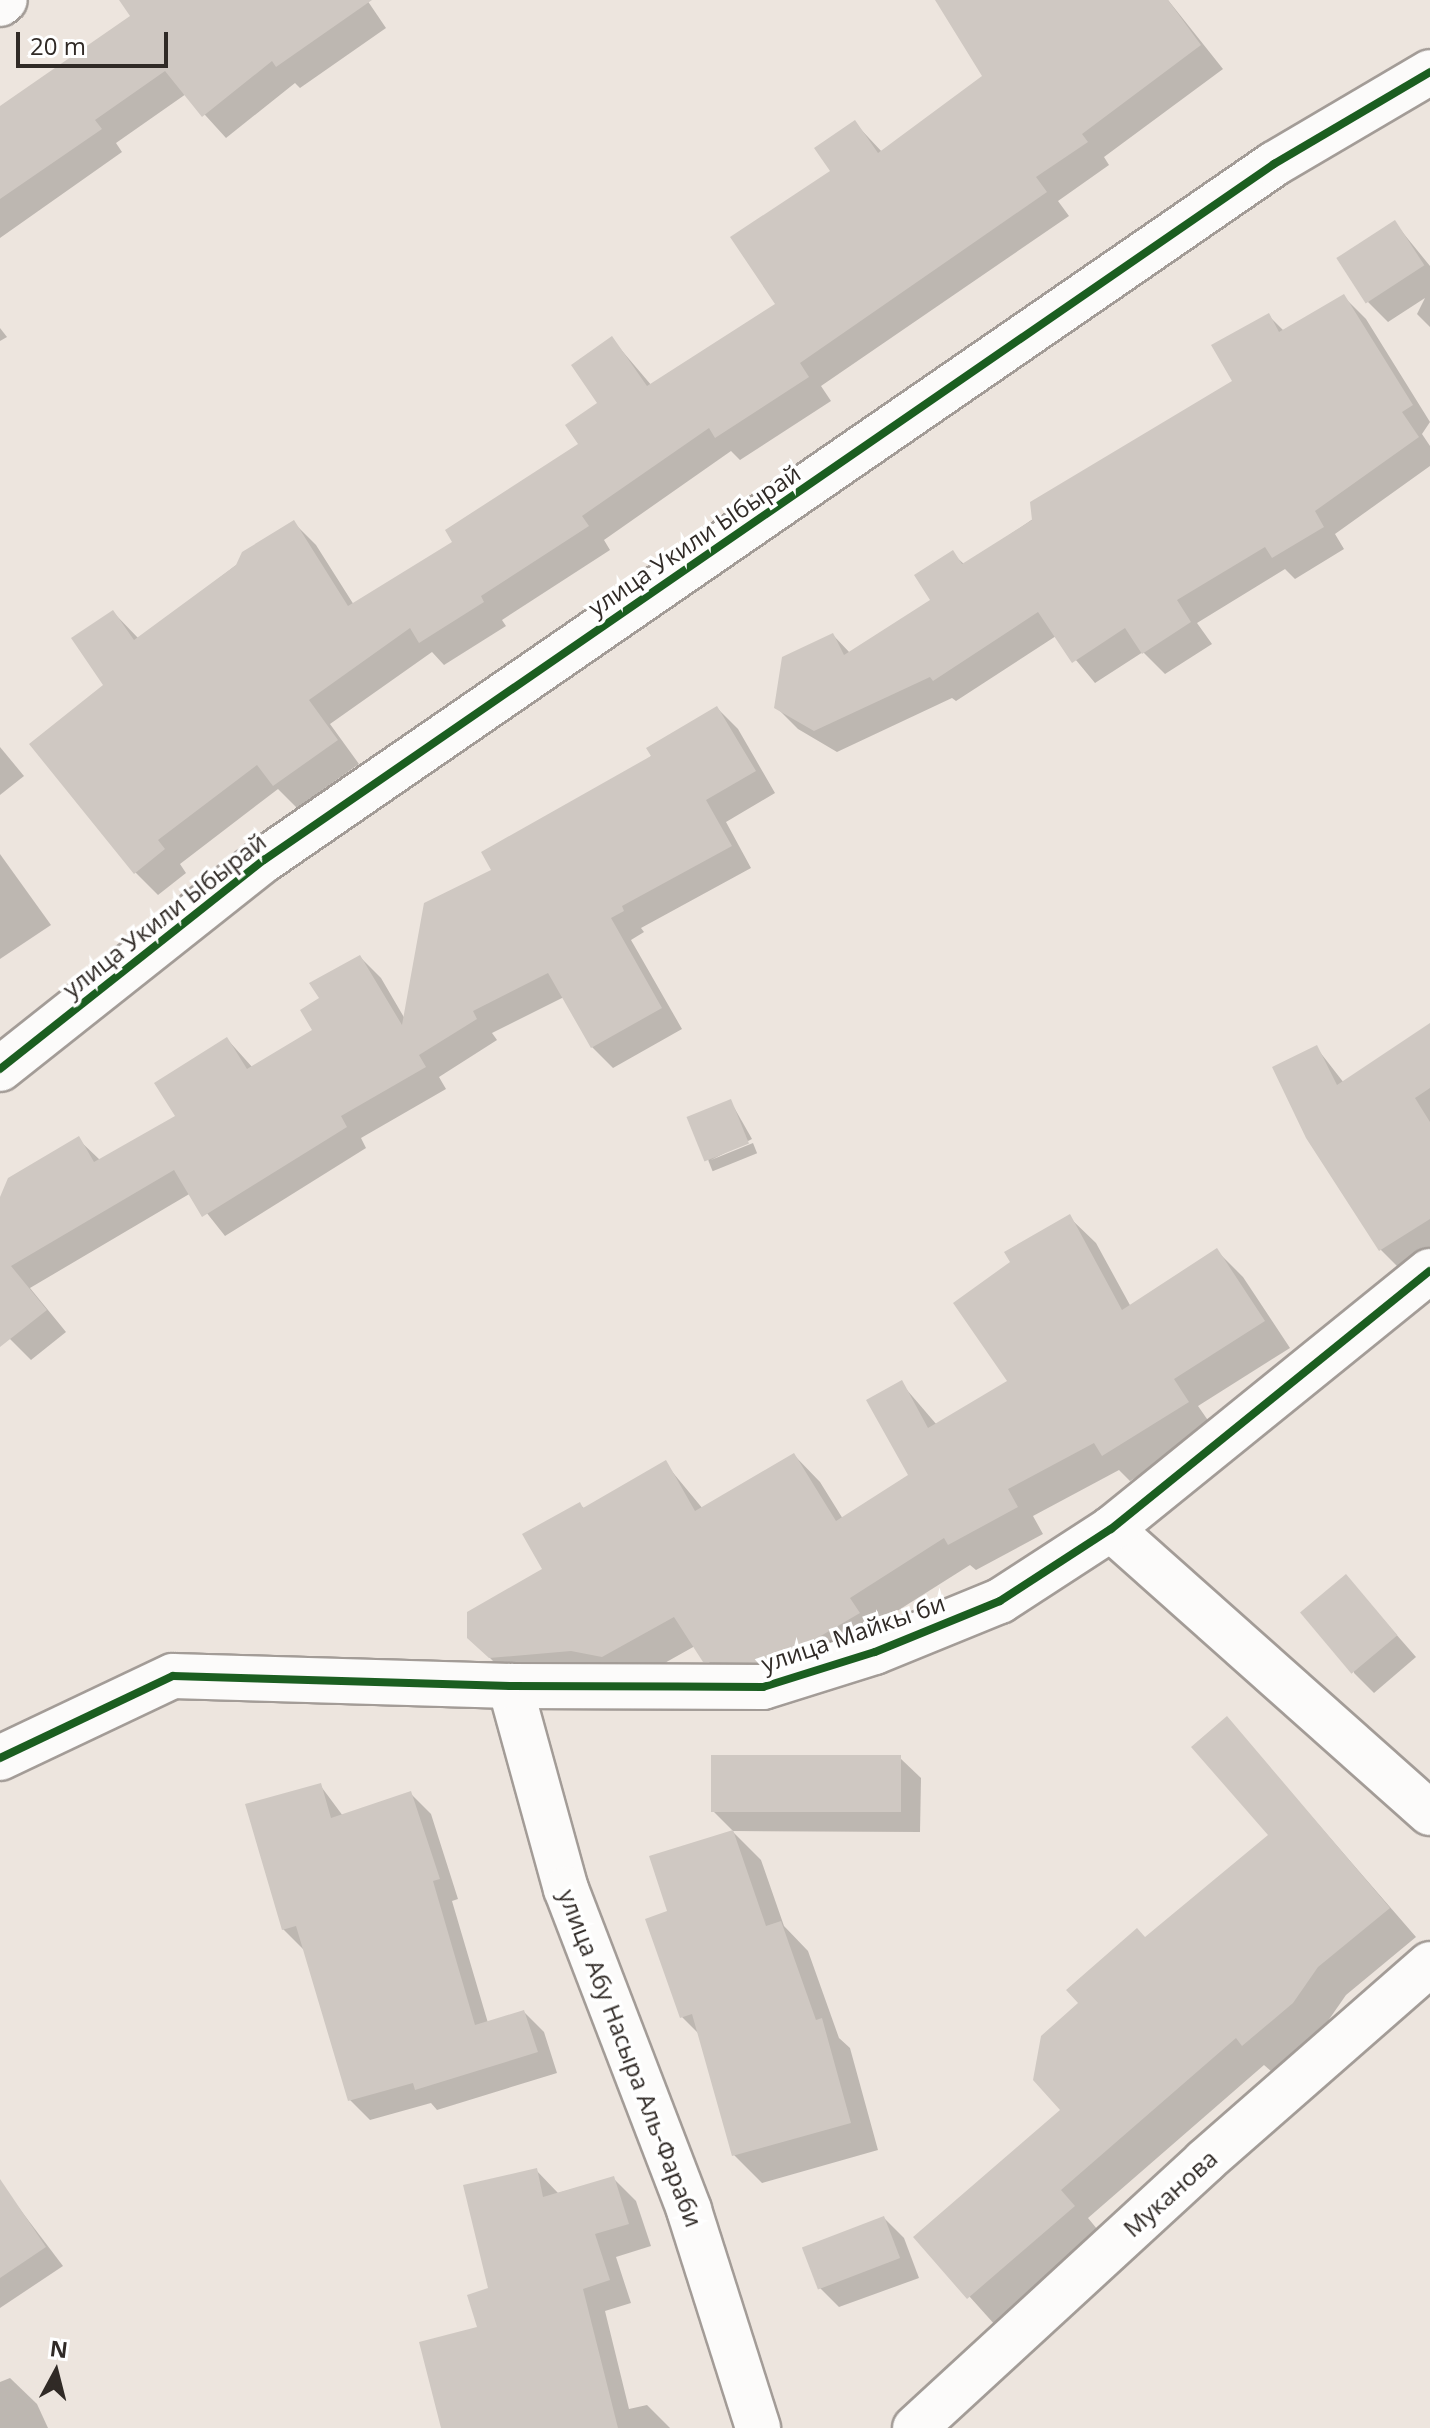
<!DOCTYPE html>
<html>
<head>
<meta charset="utf-8">
<style>
  body { margin:0 }
  #map { position:relative; width:1430px; height:2428px; overflow:hidden; background:#ede5de; font-family:"Open Sans",sans-serif }
  div>[style] { position:absolute }
  [style*='--x'] { left:calc(var(--x)*1px); top:calc(var(--y)*1px); width:calc(var(--w)*1px); rotate:calc(var(--a)*1deg) }
  .shadow>* { inset:0; background:#0003; transform-origin:0 0 }
  .building>* { inset:0; background:#cfc8c2; transform-origin:0 0 }
  .roads { filter:drop-shadow(2px 0 #a39c97) drop-shadow(-2px 0 #a39c97) drop-shadow(0 2px #a39c97) drop-shadow(0 -2px #a39c97) }
  .minor>* { height:44px; margin:-22px; padding:0 22px; transform-origin:22px; border-radius:22px; background:#fcfbfa }
  .cycleway>* { height:8px; margin:-4px; padding:0 4px; transform-origin:4px; border-radius:4px; background:#1b5e20 }
  span { translate:-50% -50%; white-space:nowrap; text-align:center; line-height:1.15; -webkit-text-stroke:7px #fff; paint-order:stroke }
  .street-label { font-size:24px; color:#302a26 }
  .north { position:absolute; left:16px; top:2332px; width:80px; height:80px; -webkit-text-stroke:6px #fff; paint-order:stroke; rotate:7deg; font-size:22px; font-weight:700; line-height:32px; text-align:center; color:#302a26 }
  .north::after { content:''; display:block; margin:auto; width:28px; height:36px; background:#302a26; clip-path:polygon(50% 0,100% 100%,50% 72%,0 100%) }
  .scale { position:absolute; left:16px; top:32px; width:152px; height:36px; box-sizing:border-box; border:4px solid #302a26; border-top:0; padding-left:10px; font-size:24px; line-height:28px; white-space:nowrap; color:#302a26; -webkit-text-stroke:6px #fff; paint-order:stroke }
</style>
</head>
<body>
<div id="map">
  <div class="shadow">
    <i style="clip-path:polygon(121px 0,367px 0,386px 28px,300px 88px,295px 83px,226px 138px,186px 94px,116px 143px,122px 152px,0 238px,0 110px,132px 16px)"></i>
    <i style="clip-path:polygon(961px 0,1168px 0,1223px 69px,1104px 157px,1109px 165px,1058px 201px,1069px 216px,821px 386px,831px 401px,740px 460px,731px 451px,604px 540px,610px 550px,502px 620px,506px 626px,444px 665px,432px 652px,330px 724px,359px 764px,297px 808px,278px 789px,180px 864px,186px 873px,158px 895px,135px 872px,105px 686px,113px 612px,139px 639px,293px 522px,316px 545px,354px 605px,455px 543px,580px 445px,600px 403px,612px 339px,652px 386px,777px 304px,854px 122px,883px 153px,985px 76px)"></i>
    <i style="clip-path:polygon(1395px 223px,1430px 266px,1430px 327px,1417px 314px,1425px 298px,1388px 322px,1368px 302px)"></i>
    <i style="clip-path:polygon(1344px 297px,1366px 319px,1430px 422px,1422px 434px,1430px 446px,1430px 466px,1335px 534px,1344px 549px,1295px 579px,1285px 569px,1197px 623px,1212px 644px,1165px 674px,1143px 652px,1095px 683px,1056px 636px,956px 701px,952px 698px,837px 752px,798px 729px,776px 707px,833px 635px,850px 653px,932px 600px,952px 553px,965px 565px,1235px 382px,1268px 315px,1284px 331px)"></i>
    <i style="clip-path:polygon(0 328px,7px 337px,0 341px)"></i>
    <i style="clip-path:polygon(717px 708px,738px 729px,775px 793px,726px 822px,751px 868px,641px 928px,644px 932px,631px 940px,682px 1029px,613px 1068px,592px 1047px,564px 997px,492px 1033px,497px 1040px,439px 1077px,446px 1089px,361px 1138px,366px 1148px,225px 1236px,191px 1193px,30px 1288px,66px 1332px,31px 1360px,10px 1339px,0 1328px,0 1202px,78px 1139px,100px 1160px,178px 1117px,227px 1039px,253px 1068px,315px 1031px,322px 999px,360px 957px,381px 978px,405px 1019px,494px 871px)"></i>
    <i style="clip-path:polygon(0 747px,24px 776px,0 795px)"></i>
    <i style="clip-path:polygon(0 854px,51px 925px,0 959px)"></i>
    <i style="clip-path:polygon(1430px 1026px,1430px 1251px,1401px 1270px,1381px 1250px,1316px 1047px,1344px 1083px)"></i>
    <i style="clip-path:polygon(731px 1102px,752px 1139px,709px 1161px,707px 1159px)"></i>
    <i style="left:753px;top:1143px;width:11px;height:48px;rotate:68deg"></i>
    <i style="clip-path:polygon(1069px 1217px,1096px 1243px,1131px 1307px,1217px 1251px,1243px 1277px,1290px 1348px,1198px 1406px,1214px 1429px,1130px 1481px,1119px 1470px,1033px 1516px,1043px 1534px,976px 1570px,970px 1565px,875px 1625px,884px 1640px,731px 1687px,695px 1646px,629px 1683px,496px 1664px,469px 1637px,545px 1570px,579px 1504px,585px 1509px,665px 1463px,703px 1509px,794px 1455px,820px 1482px,843px 1519px,911px 1476px,901px 1383px,937px 1425px,1010px 1381px)"></i>
    <i style="clip-path:polygon(1346px 1577px,1416px 1657px,1374px 1693px,1354px 1673px)"></i>
    <i style="clip-path:polygon(1227px 1719px,1416px 1937px,1346px 1995px,1321px 2031px,1272px 2072px,1264px 2065px,1088px 2218px,1102px 2235px,996px 2326px,916px 2237px,1063px 2111px,1146px 1940px,1271px 1835px)"></i>
    <i style="clip-path:polygon(900px 1758px,921px 1778px,920px 1832px,733px 1831px,713px 1811px)"></i>
    <i style="clip-path:polygon(320px 1785px,343px 1816px,411px 1794px,431px 1814px,458px 1899px,452px 1901px,488px 2023px,524px 2012px,544px 2032px,557px 2073px,437px 2110px,431px 2103px,370px 2120px,350px 2100px,304px 1950px,283px 1929px)"></i>
    <i style="clip-path:polygon(733px 1832px,761px 1860px,784px 1926px,808px 1951px,839px 2038px,850px 2048px,878px 2150px,762px 2183px,734px 2155px,699px 2034px,682px 2017px,669px 1912px)"></i>
    <i style="clip-path:polygon(536px 2170px,558px 2193px,613px 2178px,636px 2201px,651px 2246px,616px 2257px,631px 2303px,605px 2311px,629px 2409px,647px 2405px,670px 2428px,452px 2428px,490px 2290px)"></i>
    <i style="clip-path:polygon(3px 2187px,63px 2266px,0 2308px,0 2189px)"></i>
    <i style="clip-path:polygon(884px 2218px,904px 2238px,919px 2278px,839px 2307px,819px 2287px)"></i>
    <i style="clip-path:polygon(10px 2378px,37px 2404px,48px 2428px,0 2428px,0 2382px)"></i>
  </div>
  <div class="building">
    <i style="clip-path:polygon(119px 0,372px 0,276px 67px,272px 61px,202px 117px,165px 71px,95px 120px,102px 129px,0 199px,0 106px,130px 16px)"></i>
    <i style="clip-path:polygon(935px 0,1168px 0,1201px 45px,1082px 134px,1088px 142px,1036px 177px,1047px 192px,800px 363px,809px 377px,715px 438px,709px 428px,582px 516px,589px 526px,481px 596px,484px 602px,419px 643px,410px 628px,309px 700px,338px 740px,273px 786px,257px 765px,158px 840px,165px 849px,134px 874px,29px 744px,103px 685px,71px 638px,113px 610px,134px 640px,236px 565px,242px 552px,294px 520px,348px 606px,452px 542px,445px 530px,578px 444px,565px 425px,597px 403px,571px 365px,612px 336px,647px 386px,775px 304px,730px 237px,830px 171px,814px 148px,855px 120px,878px 153px,982px 76px)"></i>
    <i style="left:1395px;top:220px;width:54px;height:70px;rotate:57deg"></i>
    <i style="clip-path:polygon(1344px 294px,1413px 405px,1402px 412px,1419px 437px,1315px 511px,1324px 527px,1272px 558px,1265px 547px,1177px 600px,1191px 622px,1142px 654px,1125px 628px,1072px 663px,1038px 612px,933px 681px,930px 677px,814px 731px,774px 708px,782px 657px,833px 633px,844px 655px,930px 600px,914px 575px,953px 550px,962px 564px,1032px 520px,1030px 502px,1232px 381px,1211px 345px,1269px 313px,1279px 332px)"></i>
    <i style="clip-path:polygon(717px 706px,756px 771px,706px 800px,732px 846px,622px 906px,624px 911px,611px 918px,662px 1008px,591px 1048px,548px 973px,473px 1011px,477px 1019px,419px 1055px,426px 1067px,341px 1116px,347px 1127px,202px 1217px,174px 1170px,11px 1266px,47px 1310px,0 1347px,0 1197px,8px 1178px,79px 1136px,94px 1162px,175px 1116px,154px 1083px,227px 1037px,247px 1069px,312px 1030px,300px 1010px,319px 998px,309px 983px,360px 955px,402px 1025px,424px 903px,491px 870px,481px 852px,651px 756px,646px 748px)"></i>
    <i style="clip-path:polygon(1430px 1023px,1430px 1088px,1415px 1098px,1430px 1122px,1430px 1219px,1379px 1251px,1306px 1138px,1272px 1067px,1317px 1045px,1337px 1085px)"></i>
    <i style="left:731px;top:1099px;width:48px;height:48px;rotate:68deg"></i>
    <i style="clip-path:polygon(1070px 1214px,1122px 1310px,1217px 1248px,1265px 1321px,1174px 1379px,1189px 1402px,1102px 1456px,1094px 1443px,1008px 1489px,1018px 1507px,948px 1545px,944px 1538px,850px 1598px,860px 1613px,795px 1651px,759px 1662px,703px 1662px,674px 1617px,602px 1657px,571px 1651px,489px 1658px,467px 1638px,467px 1612px,542px 1569px,522px 1534px,580px 1502px,583px 1508px,666px 1460px,695px 1511px,794px 1453px,836px 1521px,908px 1475px,866px 1400px,902px 1380px,928px 1428px,1007px 1381px,953px 1303px,1010px 1262px,1004px 1252px)"></i>
    <i style="left:1346px;top:1574px;width:80px;height:60px;rotate:50deg"></i>
    <i style="clip-path:polygon(1227px 1716px,1390px 1908px,1318px 1967px,1293px 2003px,1242px 2046px,1236px 2038px,1061px 2190px,1075px 2206px,967px 2299px,913px 2237px,1060px 2110px,1033px 2080px,1041px 2036px,1078px 2003px,1066px 1990px,1137px 1928px,1145px 1937px,1268px 1835px,1191px 1747px)"></i>
    <i style="left:711px;top:1755px;width:190px;height:57px"></i>
    <i style="clip-path:polygon(321px 1783px,331px 1818px,411px 1791px,440px 1879px,433px 1881px,475px 2025px,524px 2010px,538px 2052px,415px 2090px,413px 2083px,348px 2101px,296px 1926px,282px 1930px,245px 1804px)"></i>
    <i style="clip-path:polygon(733px 1830px,766px 1926px,781px 1921px,816px 2020px,822px 2018px,851px 2123px,732px 2156px,692px 2014px,680px 2018px,645px 1919px,667px 1911px,649px 1856px)"></i>
    <i style="clip-path:polygon(537px 2168px,543px 2197px,614px 2176px,629px 2224px,595px 2234px,610px 2280px,583px 2289px,618px 2428px,441px 2428px,419px 2342px,477px 2327px,467px 2295px,488px 2288px,463px 2185px)"></i>
    <i style="clip-path:polygon(0 2179px,46px 2247px,0 2278px)"></i>
    <i style="left:884px;top:2216px;width:45px;height:88px;rotate:69deg"></i>
  </div>
  <div class="roads">
    <div class="minor">
      <i style="--x:0;--y:4;--w:6;--a:-39"></i>
      <i style="--x:0;--y:1069;--w:337;--a:-38.4"></i>
      <i style="--x:264;--y:860;--w:1227;--a:-34.57"></i>
      <i style="--x:1274;--y:164;--w:181;--a:-30.5"></i>
      <i style="--x:1111;--y:1529;--w:427;--a:41.7"></i>
      <i style="--x:510;--y:1686;--w:211;--a:74.6"></i>
      <i style="--x:566;--y:1889;--w:344;--a:69"></i>
      <i style="--x:689;--y:2210;--w:229;--a:72.4"></i>
      <i style="--x:0;--y:1758;--w:191;--a:-25.4"></i>
      <i style="--x:173;--y:1676;--w:337;--a:1.7"></i>
      <i style="--x:510;--y:1686;--w:253;--a:0.2"></i>
      <i style="--x:763;--y:1687;--w:117;--a:-17.4"></i>
      <i style="--x:875;--y:1652;--w:135;--a:-22.2"></i>
      <i style="--x:1000;--y:1601;--w:132;--a:-33"></i>
      <i style="--x:1111;--y:1529;--w:410;--a:-39"></i>
      <i style="--x:915;--y:2428;--w:394;--a:-42.6"></i>
      <i style="--x:1205;--y:2161;--w:299;--a:-41.2"></i>
    </div>
  </div>
  <div class="cycleway">
    <i style="--x:0;--y:1069;--w:337;--a:-38.4"></i>
    <i style="--x:264;--y:860;--w:1227;--a:-34.57"></i>
    <i style="--x:1274;--y:164;--w:181;--a:-30.5"></i>
    <i style="--x:0;--y:1758;--w:191;--a:-25.4"></i>
    <i style="--x:173;--y:1676;--w:337;--a:1.7"></i>
    <i style="--x:510;--y:1686;--w:253;--a:0.2"></i>
    <i style="--x:763;--y:1687;--w:117;--a:-17.4"></i>
    <i style="--x:875;--y:1652;--w:135;--a:-22.2"></i>
    <i style="--x:1000;--y:1601;--w:132;--a:-33"></i>
    <i style="--x:1111;--y:1529;--w:410;--a:-39"></i>
  </div>
  <div class="street-label">
    <span style="left:694px;top:540px;rotate:-34deg">улица Укили Ыбырай</span>
    <span style="left:164px;top:915px;rotate:-38deg">улица Укили Ыбырай</span>
    <span style="left:853px;top:1633px;rotate:-19deg">улица Майкы би</span>
    <span style="left:631px;top:2058px;rotate:69deg">улица Абу Насыра Аль-Фараби</span>
    <span style="left:1170px;top:2193px;rotate:-42deg">Муканова</span>
  </div>
  <div class="north">N</div>
  <div class="scale">20 m</div>
</div>
</body>
</html>
